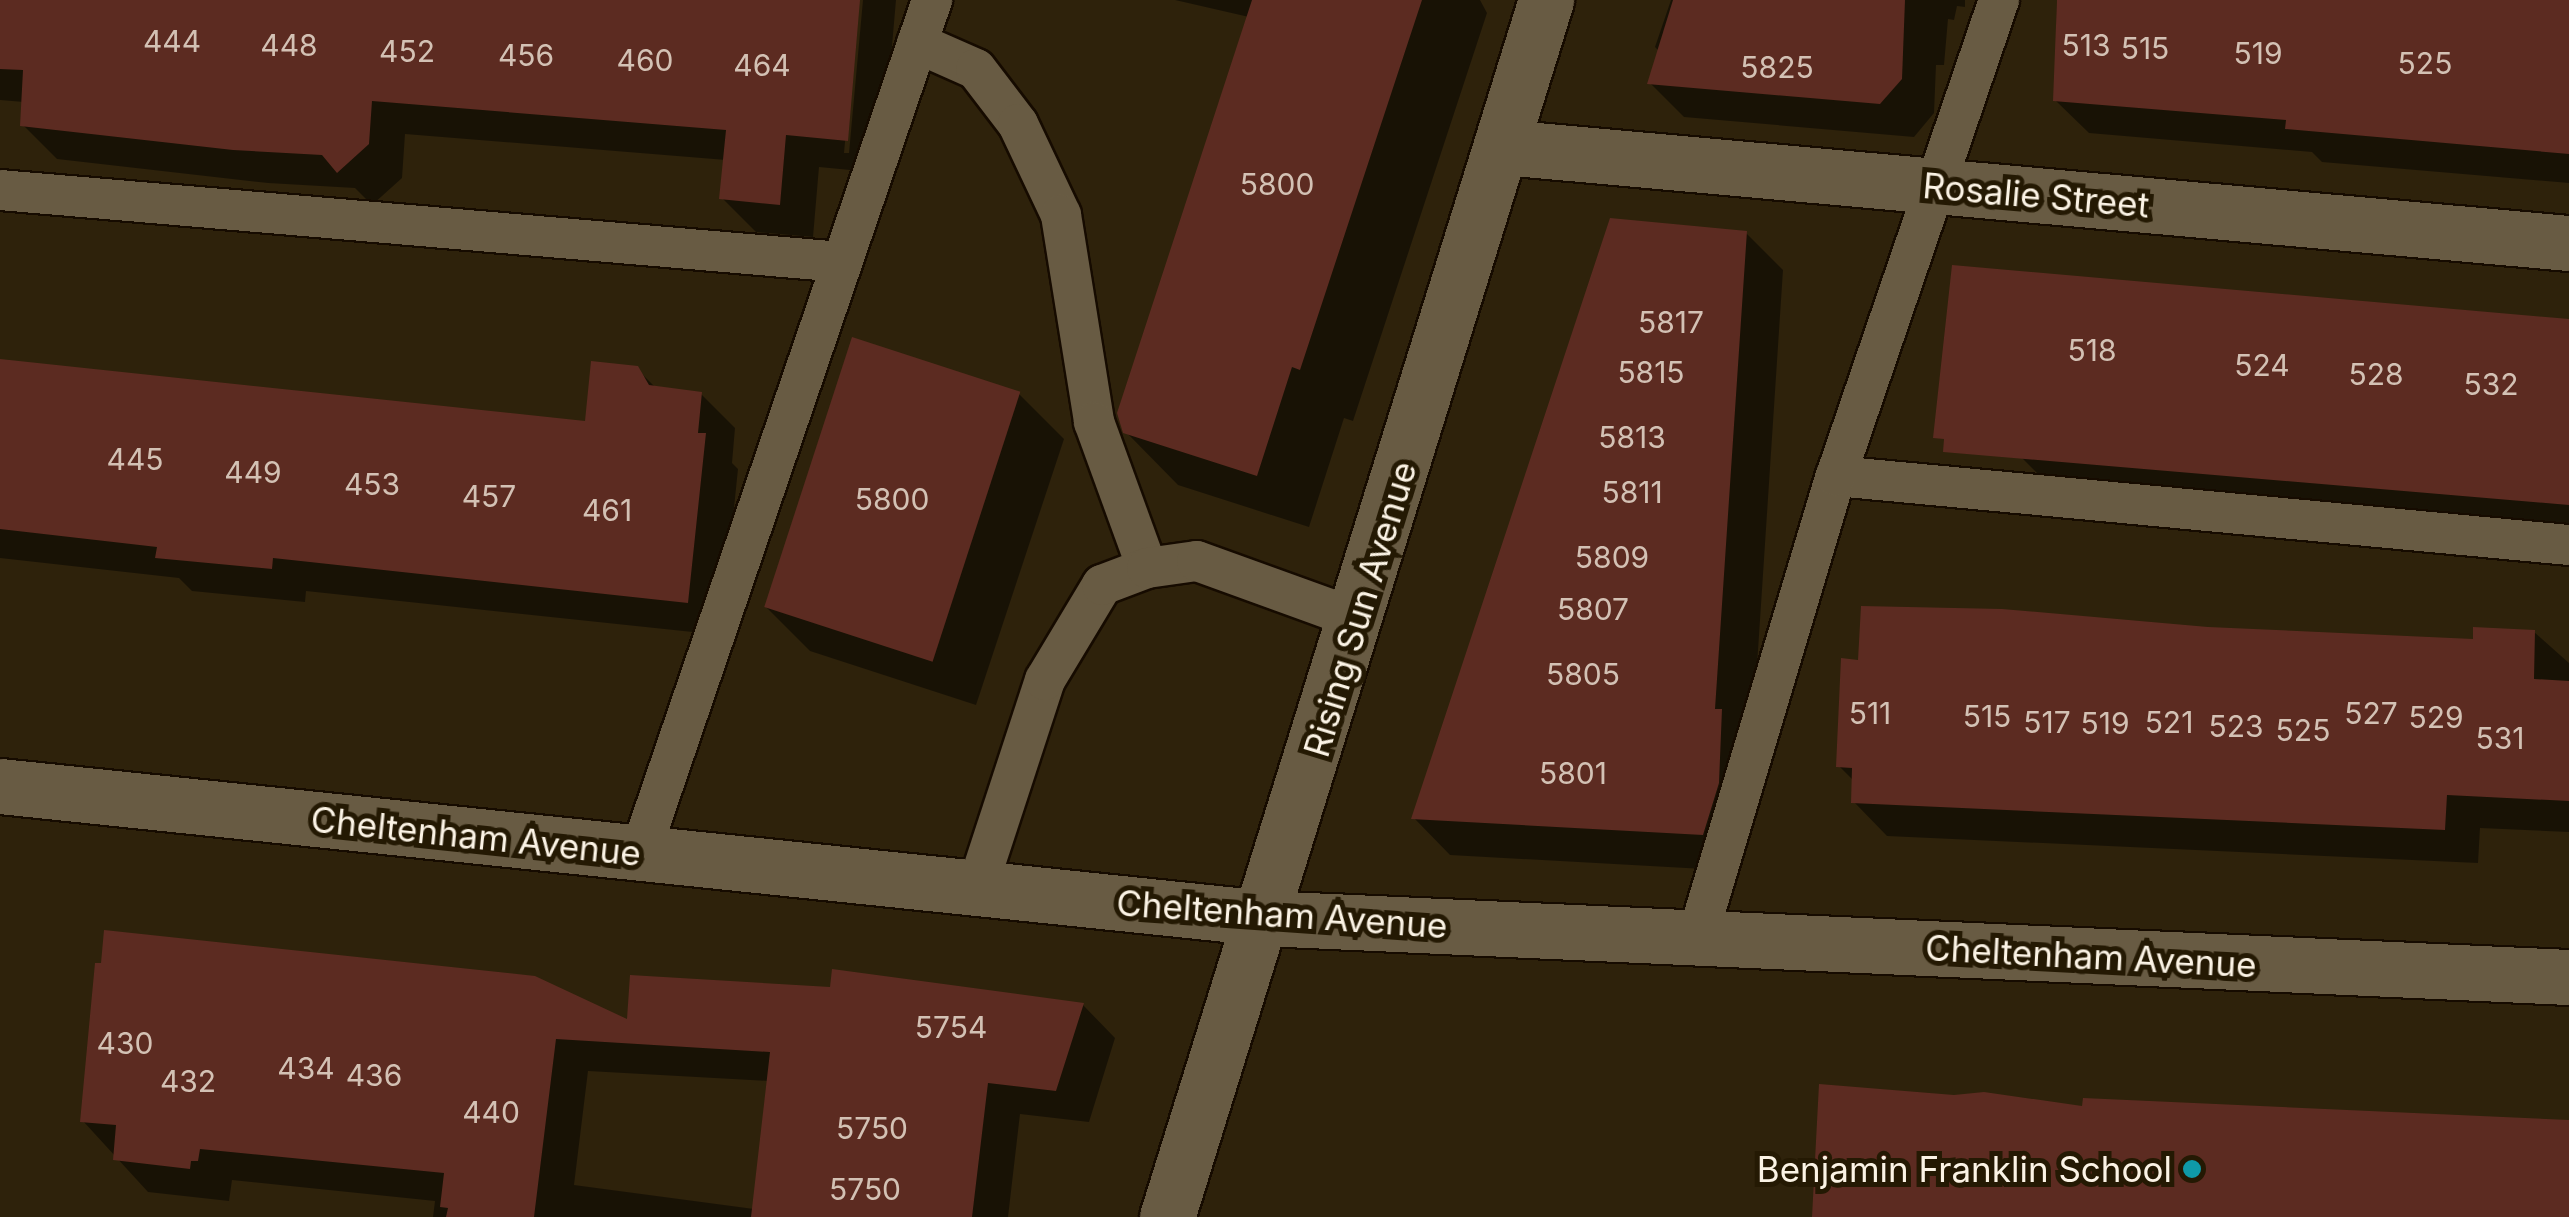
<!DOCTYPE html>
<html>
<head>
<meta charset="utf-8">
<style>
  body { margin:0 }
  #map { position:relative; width:2569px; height:1217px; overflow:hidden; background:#2e220b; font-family:Inter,sans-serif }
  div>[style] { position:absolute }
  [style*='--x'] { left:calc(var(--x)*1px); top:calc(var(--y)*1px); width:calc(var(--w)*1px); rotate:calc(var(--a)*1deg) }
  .shadow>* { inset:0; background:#0007 }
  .building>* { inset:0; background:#5c2b21; transform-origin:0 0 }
  .roads { filter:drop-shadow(2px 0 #160b00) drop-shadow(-2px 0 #160b00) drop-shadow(0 2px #160b00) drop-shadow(0 -2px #160b00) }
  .lane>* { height:40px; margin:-20px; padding:0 20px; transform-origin:20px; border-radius:20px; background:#685b43 }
  .street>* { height:55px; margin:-27.5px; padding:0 27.5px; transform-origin:27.5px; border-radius:27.5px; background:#685b43 }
  .secondary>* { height:55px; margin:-27.5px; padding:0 27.5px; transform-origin:27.5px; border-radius:27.5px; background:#685b43 }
  .dots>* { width:28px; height:28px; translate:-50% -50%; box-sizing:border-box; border:5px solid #241903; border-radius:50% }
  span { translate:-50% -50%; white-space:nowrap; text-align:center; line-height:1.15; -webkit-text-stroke:10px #241903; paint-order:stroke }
  .number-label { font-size:30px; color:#d3c1b4 }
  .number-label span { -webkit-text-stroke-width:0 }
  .street-label { font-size:35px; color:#fbf3e5 }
  .poi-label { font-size:35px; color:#fbf3e5 }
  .right { translate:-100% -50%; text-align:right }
</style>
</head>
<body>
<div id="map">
  <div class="shadow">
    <i style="clip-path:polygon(0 0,858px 0,844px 153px,849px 153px,863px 0,896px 0,881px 173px,819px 167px,813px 237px,756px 232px,722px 198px,726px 160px,405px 134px,402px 178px,372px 205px,355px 188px,268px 183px,57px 159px,23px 125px,24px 102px,0 100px)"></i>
    <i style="clip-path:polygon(1175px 0,1480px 0,1487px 13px,1353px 421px,1344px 418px,1309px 527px,1178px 485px,1126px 432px,1249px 17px)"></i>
    <i style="clip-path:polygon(1671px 0,1965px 0,1965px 7px,1957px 6px,1954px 20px,1948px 19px,1944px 65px,1936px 65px,1934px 113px,1914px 137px,1684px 117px,1650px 83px,1660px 52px,1655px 47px)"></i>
    <i style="clip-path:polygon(2057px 0,2569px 0,2569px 183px,2322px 162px,2312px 152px,2089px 133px,2055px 100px)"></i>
    <i style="clip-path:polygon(1746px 233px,1783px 270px,1752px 742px,1758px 749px,1755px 821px,1740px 871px,1450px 855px,1414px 818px)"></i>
    <i style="clip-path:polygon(2569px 322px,2569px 534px,2052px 488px,2018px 454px)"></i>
    <i style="clip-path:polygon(0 361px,587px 424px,637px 369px,656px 388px,701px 394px,735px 428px,732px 463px,738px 469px,721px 635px,306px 591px,305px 602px,192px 591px,179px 578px,0 558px)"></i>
    <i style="clip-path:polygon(1019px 394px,1064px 439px,976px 705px,810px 651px,765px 606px)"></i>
    <i style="clip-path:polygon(2208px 630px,2475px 642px,2534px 632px,2569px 663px,2569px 832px,2480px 828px,2478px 863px,1887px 836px,1854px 802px,1854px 781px,1839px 766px,1861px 663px)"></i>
    <i style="clip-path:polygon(evenodd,1083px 1005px,1115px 1038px,1089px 1122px,1020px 1114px,1008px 1217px,433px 1217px,435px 1201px,232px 1180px,229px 1201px,148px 1192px,83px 1121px,629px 1022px,1083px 1005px,588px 1071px,769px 1081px,754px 1209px,574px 1185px,588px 1071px)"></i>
  </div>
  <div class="building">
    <i style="clip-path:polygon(0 0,860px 0,848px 141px,786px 135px,780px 205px,719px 199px,726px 130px,372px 101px,369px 144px,337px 173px,322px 155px,233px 150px,20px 126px,23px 70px,0 69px)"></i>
    <i style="clip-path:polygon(1252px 0,1422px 0,1300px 370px,1292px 367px,1257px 476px,1123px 433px,1117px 413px)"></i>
    <i style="clip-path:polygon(1673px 0,1905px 0,1902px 79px,1880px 104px,1647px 84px)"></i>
    <i style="clip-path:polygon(2057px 0,2569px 0,2569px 154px,2285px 129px,2286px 120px,2053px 101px)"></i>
    <i style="clip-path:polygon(1610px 218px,1747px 231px,1715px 709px,1722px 709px,1719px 783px,1703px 835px,1411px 819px)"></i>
    <i style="clip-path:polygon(1952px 265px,2569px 319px,2569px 505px,1943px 452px,1944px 439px,1933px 438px)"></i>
    <i style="left:852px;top:337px;width:177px;height:284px;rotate:18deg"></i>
    <i style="clip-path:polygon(0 359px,585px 421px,591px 361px,638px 366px,649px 385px,702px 392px,698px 433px,706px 433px,688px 603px,273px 558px,272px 569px,155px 558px,157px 547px,0 529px)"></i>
    <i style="clip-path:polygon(1861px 606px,2002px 609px,2208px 627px,2473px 639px,2473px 627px,2535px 630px,2534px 679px,2569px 681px,2569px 801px,2447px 795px,2445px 830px,1851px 803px,1852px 768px,1836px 767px,1841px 658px,1858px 660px)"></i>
    <i style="clip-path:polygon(104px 930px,535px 976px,627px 1019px,630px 975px,830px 987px,832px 969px,1084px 1003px,1056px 1091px,988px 1083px,972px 1217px,751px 1217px,770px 1052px,556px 1039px,534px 1217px,446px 1217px,448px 1208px,440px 1207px,444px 1173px,200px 1149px,198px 1161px,191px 1161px,190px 1169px,113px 1160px,116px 1125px,80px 1122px,95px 963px,101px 963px)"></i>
    <i style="clip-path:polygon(1819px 1084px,1954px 1095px,1984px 1092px,2082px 1106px,2083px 1098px,2569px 1120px,2569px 1217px,1812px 1217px)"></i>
  </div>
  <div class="roads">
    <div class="lane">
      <i style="--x:917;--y:43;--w:64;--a:23.8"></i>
      <i style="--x:976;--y:69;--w:69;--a:52.6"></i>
      <i style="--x:1018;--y:124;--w:101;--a:64.7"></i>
      <i style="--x:1061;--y:215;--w:210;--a:80.9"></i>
      <i style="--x:1094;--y:422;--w:155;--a:70"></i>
      <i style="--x:0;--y:190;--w:845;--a:4.89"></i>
      <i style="--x:1836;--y:476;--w:736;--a:5.38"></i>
      <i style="--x:640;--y:853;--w:902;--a:-71.1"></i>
      <i style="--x:977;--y:888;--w:219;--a:-71.9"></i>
      <i style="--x:1045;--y:680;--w:111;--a:-59"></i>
      <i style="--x:1102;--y:585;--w:48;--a:-20.7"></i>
      <i style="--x:1147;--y:568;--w:50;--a:-8"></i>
      <i style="--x:1197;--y:561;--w:170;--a:19.9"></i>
      <i style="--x:1697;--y:938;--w:482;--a:-73.3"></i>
      <i style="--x:1836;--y:476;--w:503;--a:-71.1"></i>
    </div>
    <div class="street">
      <i style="--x:1503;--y:147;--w:1070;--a:5.15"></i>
      <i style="--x:0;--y:786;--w:1271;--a:5.96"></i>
      <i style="--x:1264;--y:918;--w:1306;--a:2.59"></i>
    </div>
    <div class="secondary">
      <i style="--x:1167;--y:1217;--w:1275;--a:-72.7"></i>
    </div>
  </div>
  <div class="dots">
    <i style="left:2192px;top:1169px;background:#0f9aa8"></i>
  </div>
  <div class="number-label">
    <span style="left:172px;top:41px">444</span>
    <span style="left:289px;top:45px">448</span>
    <span style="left:2086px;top:45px">513</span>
    <span style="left:2145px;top:48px">515</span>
    <span style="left:407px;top:51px">452</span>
    <span style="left:2258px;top:53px">519</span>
    <span style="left:526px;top:55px">456</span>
    <span style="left:645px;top:60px">460</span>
    <span style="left:2425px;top:63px">525</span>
    <span style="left:762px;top:65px">464</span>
    <span style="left:1777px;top:67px">5825</span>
    <span style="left:1277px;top:184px">5800</span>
    <span style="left:1671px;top:322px">5817</span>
    <span style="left:2092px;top:350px">518</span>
    <span style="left:2262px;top:365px">524</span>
    <span style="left:1651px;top:372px">5815</span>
    <span style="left:2376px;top:374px">528</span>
    <span style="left:2491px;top:384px">532</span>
    <span style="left:1632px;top:437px">5813</span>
    <span style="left:135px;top:459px">445</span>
    <span style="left:253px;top:472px">449</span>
    <span style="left:372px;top:484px">453</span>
    <span style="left:1632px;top:492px">5811</span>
    <span style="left:489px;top:496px">457</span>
    <span style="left:892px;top:499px">5800</span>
    <span style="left:607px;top:510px">461</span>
    <span style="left:1612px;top:557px">5809</span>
    <span style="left:1593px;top:609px">5807</span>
    <span style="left:1583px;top:674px">5805</span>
    <span style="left:1870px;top:713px">511</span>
    <span style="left:2371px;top:713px">527</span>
    <span style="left:1987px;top:716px">515</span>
    <span style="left:2436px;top:717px">529</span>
    <span style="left:2047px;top:722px">517</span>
    <span style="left:2169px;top:722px">521</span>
    <span style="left:2105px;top:723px">519</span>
    <span style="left:2236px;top:726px">523</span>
    <span style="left:2303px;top:730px">525</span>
    <span style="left:2500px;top:738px">531</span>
    <span style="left:1573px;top:773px">5801</span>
    <span style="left:951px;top:1027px">5754</span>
    <span style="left:125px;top:1043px">430</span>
    <span style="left:306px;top:1068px">434</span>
    <span style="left:374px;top:1075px">436</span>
    <span style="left:188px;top:1081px">432</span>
    <span style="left:491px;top:1112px">440</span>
    <span style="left:872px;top:1128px">5750</span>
    <span style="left:865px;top:1189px">5750</span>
  </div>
  <div class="street-label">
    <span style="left:2036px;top:195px;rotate:5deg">Rosalie Street</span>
    <span style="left:1360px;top:609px;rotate:-73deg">Rising Sun Avenue</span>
    <span style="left:476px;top:836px;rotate:6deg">Cheltenham Avenue</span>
    <span style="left:1282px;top:914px;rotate:4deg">Cheltenham Avenue</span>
    <span style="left:2091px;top:956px;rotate:3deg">Cheltenham Avenue</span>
  </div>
  <div class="poi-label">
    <span class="right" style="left:2172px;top:1169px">Benjamin Franklin School</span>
  </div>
</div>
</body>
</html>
